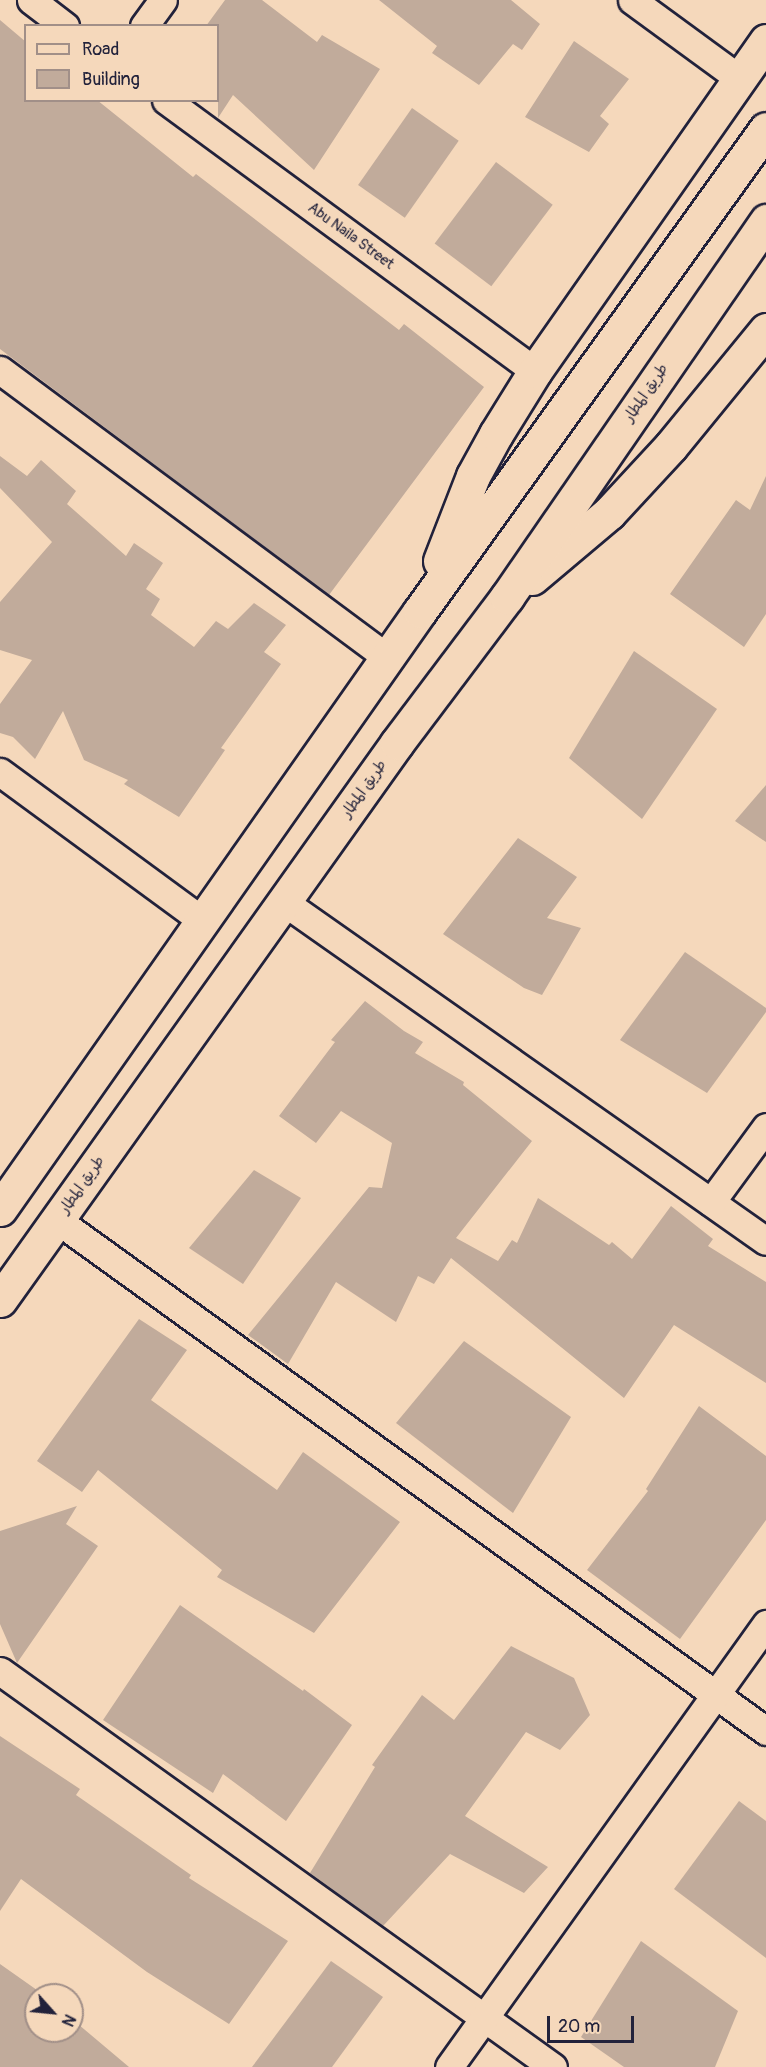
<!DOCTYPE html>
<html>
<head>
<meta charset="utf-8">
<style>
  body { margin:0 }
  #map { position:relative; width:766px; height:2067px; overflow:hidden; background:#f5d8bb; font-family:Pangolin,"Playpen Sans Arabic",sans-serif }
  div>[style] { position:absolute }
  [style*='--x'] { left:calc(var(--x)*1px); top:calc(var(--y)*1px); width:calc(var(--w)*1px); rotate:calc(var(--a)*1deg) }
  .building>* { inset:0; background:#c1ab9b; transform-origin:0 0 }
  .roads { filter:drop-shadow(2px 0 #22223b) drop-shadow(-2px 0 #22223b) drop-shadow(0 2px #22223b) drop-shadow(0 -2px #22223b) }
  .minor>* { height:27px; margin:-13.5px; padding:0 13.5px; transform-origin:13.5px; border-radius:13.5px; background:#f5d8bb }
  .trunk>* { height:33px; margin:-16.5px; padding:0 16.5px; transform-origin:16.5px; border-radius:16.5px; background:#f5d8bb }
  span { translate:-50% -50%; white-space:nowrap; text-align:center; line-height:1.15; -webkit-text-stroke:4.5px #f5d8bb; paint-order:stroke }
  .street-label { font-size:15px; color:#22223b }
  .legend { position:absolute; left:24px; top:24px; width:195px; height:78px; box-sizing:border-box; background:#f5d8bb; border:2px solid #a18f88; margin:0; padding:8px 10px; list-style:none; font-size:18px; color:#22223b }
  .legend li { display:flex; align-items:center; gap:12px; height:30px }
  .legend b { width:30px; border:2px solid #a18f88 }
  .north { position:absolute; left:24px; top:1983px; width:60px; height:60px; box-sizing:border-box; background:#f5d8bb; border:2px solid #a18f88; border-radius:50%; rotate:117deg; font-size:16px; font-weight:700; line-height:24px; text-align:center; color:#22223b }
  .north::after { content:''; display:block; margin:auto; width:21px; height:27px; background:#22223b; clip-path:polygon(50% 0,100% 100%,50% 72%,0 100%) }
  .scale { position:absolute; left:547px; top:2016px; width:87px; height:27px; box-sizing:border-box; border:3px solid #22223b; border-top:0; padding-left:8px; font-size:18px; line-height:21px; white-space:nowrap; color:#22223b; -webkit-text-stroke:4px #f5d8bb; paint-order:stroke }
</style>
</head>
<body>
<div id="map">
  <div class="building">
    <i style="clip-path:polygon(225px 0,262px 0,317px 42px,322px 35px,380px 69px,314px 170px,233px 95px,218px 118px,218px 26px,206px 26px)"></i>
    <i style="clip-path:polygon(379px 0,511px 0,540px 24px,522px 50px,513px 44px,479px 85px,432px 53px,437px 46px)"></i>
    <i style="clip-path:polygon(0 20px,26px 42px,26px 100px,97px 100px,193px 177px,196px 174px,399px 330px,404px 324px,484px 387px,329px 595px,0 349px)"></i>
    <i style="clip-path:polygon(574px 41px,629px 79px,600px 116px,609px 124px,589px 152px,525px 117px)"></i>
    <i style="left:412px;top:108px;width:57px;height:94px;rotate:35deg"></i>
    <i style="left:496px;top:162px;width:71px;height:102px;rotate:37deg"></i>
    <i style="clip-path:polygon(0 456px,27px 476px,41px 460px,76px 491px,67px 504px,126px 556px,134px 543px,163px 563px,146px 589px,160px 599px,151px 615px,194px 647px,216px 621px,228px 629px,254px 603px,286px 625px,264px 652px,281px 664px,221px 748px,225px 750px,179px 817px,124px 784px,128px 780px,84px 760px,63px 711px,35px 759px,13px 737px,0 733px,0 704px,32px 660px,0 650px,0 602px,52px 542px,0 488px)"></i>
    <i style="clip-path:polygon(766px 476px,766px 614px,744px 647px,670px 594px,736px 500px,750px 510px)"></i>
    <i style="clip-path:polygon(634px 651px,717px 709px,642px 819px,569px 758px)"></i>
    <i style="clip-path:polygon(766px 785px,766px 842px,735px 821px)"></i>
    <i style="clip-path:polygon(518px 838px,577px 877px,547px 918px,581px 928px,542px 995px,524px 988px,443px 934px)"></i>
    <i style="clip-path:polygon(685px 952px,766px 1008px,766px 1012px,707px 1093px,620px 1040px)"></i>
    <i style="clip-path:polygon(365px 1001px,404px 1031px,423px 1042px,415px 1053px,464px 1082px,463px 1085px,532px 1141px,456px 1238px,498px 1261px,512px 1240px,517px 1243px,538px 1198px,609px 1245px,612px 1242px,632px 1259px,671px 1206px,713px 1239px,708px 1246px,766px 1282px,766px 1383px,674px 1325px,624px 1398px,451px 1258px,434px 1284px,418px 1276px,396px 1322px,336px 1282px,288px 1364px,248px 1335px,369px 1187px,382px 1188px,392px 1143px,341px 1111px,316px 1143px,279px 1116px,335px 1042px,331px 1040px)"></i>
    <i style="clip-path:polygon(254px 1170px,301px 1198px,243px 1284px,189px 1248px)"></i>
    <i style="clip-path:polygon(139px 1319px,187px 1350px,151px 1400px,277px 1490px,303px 1452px,400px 1522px,314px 1633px,217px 1577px,222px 1570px,98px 1470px,82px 1492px,37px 1461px)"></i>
    <i style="clip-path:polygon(464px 1341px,571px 1417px,513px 1513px,396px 1423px)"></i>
    <i style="clip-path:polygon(699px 1406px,766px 1456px,766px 1520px,680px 1639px,587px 1570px,648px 1491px,646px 1489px)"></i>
    <i style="clip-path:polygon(77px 1506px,66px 1524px,98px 1546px,17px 1663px,0 1624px,0 1531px)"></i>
    <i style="clip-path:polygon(180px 1605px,303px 1691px,304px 1689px,352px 1725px,286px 1821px,223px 1774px,213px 1793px,103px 1720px)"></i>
    <i style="clip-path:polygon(511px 1646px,574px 1678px,590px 1715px,560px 1750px,526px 1732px,465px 1816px,548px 1867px,524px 1893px,450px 1854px,383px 1926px,310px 1873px,375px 1767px,372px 1765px,422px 1695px,454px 1720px)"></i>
    <i style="clip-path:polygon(0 1736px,80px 1789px,76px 1795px,191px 1875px,189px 1878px,288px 1941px,229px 2024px,147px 1972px,21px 1879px,0 1911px)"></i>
    <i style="clip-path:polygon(739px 1801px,766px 1821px,766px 1958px,674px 1889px)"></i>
    <i style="clip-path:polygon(641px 1941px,738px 2011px,715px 2067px,624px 2067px,581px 2037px)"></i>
    <i style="clip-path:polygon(331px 1961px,383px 1997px,332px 2067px,252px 2067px)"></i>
    <i style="clip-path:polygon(0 1964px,44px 1995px,36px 1995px,36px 2031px,72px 2031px,72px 2019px,129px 2067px,0 2067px)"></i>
  </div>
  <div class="roads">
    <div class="minor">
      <i style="--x:31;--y:0;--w:43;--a:37.4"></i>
      <i style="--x:632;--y:0;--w:134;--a:36.2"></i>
      <i style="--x:144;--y:26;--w:32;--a:-54"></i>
      <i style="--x:166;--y:100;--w:458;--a:36.3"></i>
      <i style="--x:0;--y:370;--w:483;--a:36.6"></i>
      <i style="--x:0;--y:772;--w:252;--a:36.3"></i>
      <i style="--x:284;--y:902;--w:589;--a:35.12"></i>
      <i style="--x:711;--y:1202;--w:93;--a:-53.7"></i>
      <i style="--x:57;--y:1220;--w:874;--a:35.78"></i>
      <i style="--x:0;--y:1671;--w:680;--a:35.61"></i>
      <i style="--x:449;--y:2067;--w:545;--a:-54.41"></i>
    </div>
    <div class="trunk">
      <i style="--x:440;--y:561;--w:91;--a:-68.8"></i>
      <i style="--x:473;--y:476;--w:48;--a:-61.3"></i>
      <i style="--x:496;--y:434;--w:74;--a:-58.2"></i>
      <i style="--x:535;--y:371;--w:403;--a:-55"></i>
      <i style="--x:532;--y:578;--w:101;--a:-40.2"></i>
      <i style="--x:609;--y:513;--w:91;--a:-47.2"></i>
      <i style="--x:671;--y:446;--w:150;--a:-50.7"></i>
      <i style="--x:0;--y:1209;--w:731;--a:-54.92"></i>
      <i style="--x:420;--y:611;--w:593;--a:-54.33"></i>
      <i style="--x:0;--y:1300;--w:684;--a:-54.52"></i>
      <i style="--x:397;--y:743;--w:183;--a:-53"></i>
      <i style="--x:507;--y:597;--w:457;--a:-55.4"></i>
    </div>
  </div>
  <div class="street-label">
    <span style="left:351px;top:236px;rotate:36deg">Abu Naila Street</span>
    <span style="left:646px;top:393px;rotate:-56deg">طريق المطار</span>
    <span style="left:364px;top:789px;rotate:-55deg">طريق المطار</span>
    <span style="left:82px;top:1185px;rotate:-55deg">طريق المطار</span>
  </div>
  <ul class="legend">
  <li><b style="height:8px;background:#f5d8bb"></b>Road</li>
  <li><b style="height:16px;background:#c1ab9b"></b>Building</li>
  </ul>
  <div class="north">N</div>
  <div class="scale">20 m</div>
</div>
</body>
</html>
